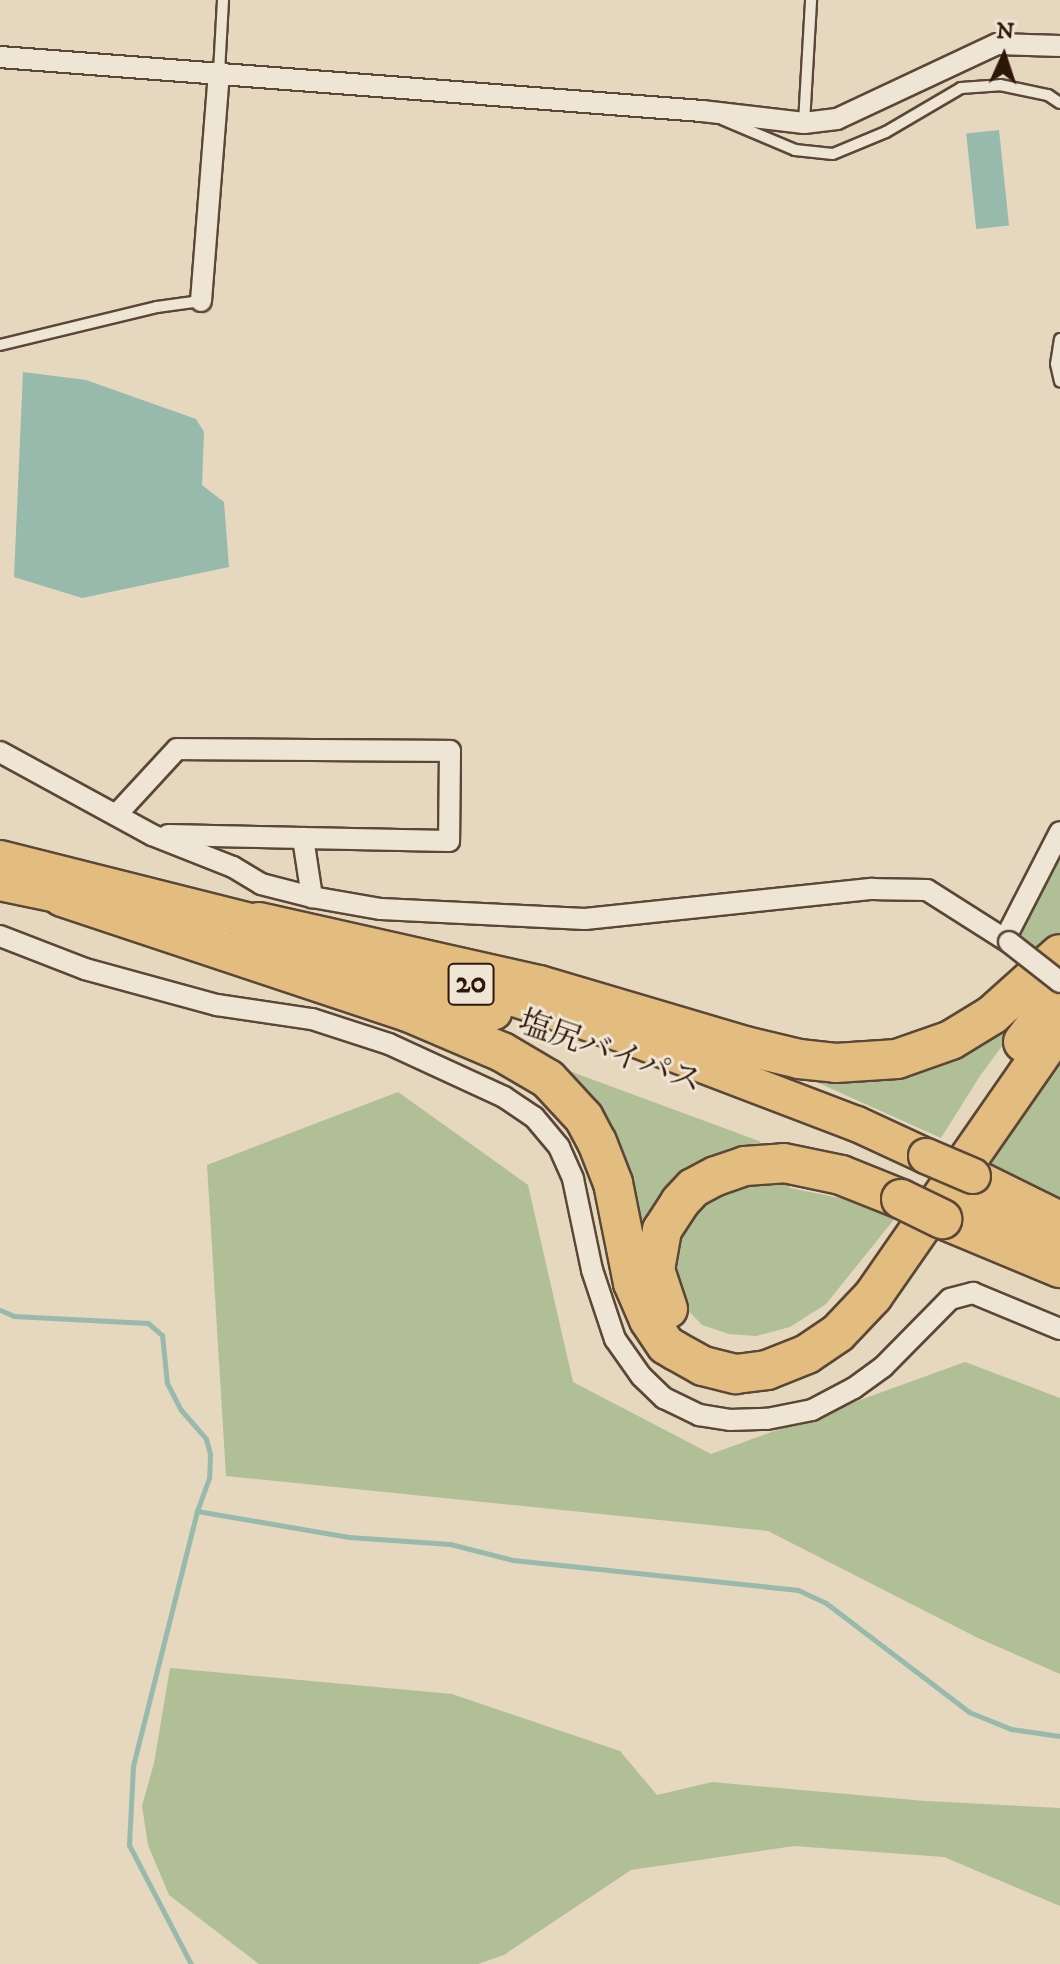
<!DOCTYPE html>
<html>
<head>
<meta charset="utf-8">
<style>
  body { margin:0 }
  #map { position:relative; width:1060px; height:1964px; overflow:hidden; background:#e6d7bf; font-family:"IM FELL DW Pica","Noto Serif JP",serif }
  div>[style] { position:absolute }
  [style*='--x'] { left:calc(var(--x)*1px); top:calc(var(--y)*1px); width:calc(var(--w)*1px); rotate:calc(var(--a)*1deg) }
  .green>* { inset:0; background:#b0bf96 }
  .water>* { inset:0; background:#97baac; transform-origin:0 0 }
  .stream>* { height:5px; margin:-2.5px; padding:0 2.5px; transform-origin:2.5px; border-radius:2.5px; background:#97baac }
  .roads { filter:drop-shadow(2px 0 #5b4736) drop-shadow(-2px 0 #5b4736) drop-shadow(0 2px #5b4736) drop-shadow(0 -2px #5b4736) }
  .service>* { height:10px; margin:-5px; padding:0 5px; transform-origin:5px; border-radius:5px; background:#efe5d5 }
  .minor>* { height:20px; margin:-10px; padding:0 10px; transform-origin:10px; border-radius:10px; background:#efe5d5 }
  .trunk>* { height:34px; margin:-17px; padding:0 17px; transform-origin:17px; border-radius:17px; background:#e3bc80 }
  .motorway>* { height:38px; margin:-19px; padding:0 19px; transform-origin:19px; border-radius:19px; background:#e3bc80 }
  .bridges { filter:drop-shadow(2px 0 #5b4736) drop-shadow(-2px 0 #5b4736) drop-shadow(0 2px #5b4736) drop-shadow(0 -2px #5b4736) }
  .minor-bridge>* { height:20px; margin:-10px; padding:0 10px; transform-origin:10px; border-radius:10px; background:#efe5d5 }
  .trunk-bridge>* { height:34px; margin:-17px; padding:0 17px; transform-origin:17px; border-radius:17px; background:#e3bc80 }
  .motorway-bridge>* { height:38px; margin:-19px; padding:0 19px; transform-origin:19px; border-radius:19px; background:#e3bc80 }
  span { translate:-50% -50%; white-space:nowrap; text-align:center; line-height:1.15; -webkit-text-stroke:6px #efe5d5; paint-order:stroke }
  .shield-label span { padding:2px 6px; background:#efe5d5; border:2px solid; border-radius:6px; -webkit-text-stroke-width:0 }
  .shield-label { font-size:30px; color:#2d1709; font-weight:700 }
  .street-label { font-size:32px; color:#2d1709 }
  .north { position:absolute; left:964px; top:16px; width:80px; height:80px; -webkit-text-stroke:6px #efe5d5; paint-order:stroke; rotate:3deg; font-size:22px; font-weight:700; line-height:32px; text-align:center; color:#2d1709 }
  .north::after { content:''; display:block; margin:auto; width:28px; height:36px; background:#2d1709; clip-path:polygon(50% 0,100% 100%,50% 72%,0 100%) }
</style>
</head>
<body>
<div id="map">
  <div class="green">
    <i style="clip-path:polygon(1060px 845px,1060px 940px,1043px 956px,1016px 935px)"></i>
    <i style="clip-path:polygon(1046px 986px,980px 1076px,941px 1138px,803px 1076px)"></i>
    <i style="clip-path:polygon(1060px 1045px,1060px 1198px,979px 1157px)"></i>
    <i style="clip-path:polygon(553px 1065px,759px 1141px,763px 1147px,645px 1242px)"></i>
    <i style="clip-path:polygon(398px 1092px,528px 1185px,573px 1382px,711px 1454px,965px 1362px,1060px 1398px,1060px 1674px,978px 1638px,768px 1531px,226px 1476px,207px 1165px)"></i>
    <i style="clip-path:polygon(785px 1179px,790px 1188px,840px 1198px,896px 1217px,826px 1304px,790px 1327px,756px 1336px,729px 1334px,702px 1325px,684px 1306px,670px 1268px,677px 1228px,706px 1192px)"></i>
    <i style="clip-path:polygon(170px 1668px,452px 1694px,620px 1751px,657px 1795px,712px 1782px,925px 1801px,1060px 1808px,1060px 1906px,944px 1857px,794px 1846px,631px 1870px,504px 1955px,478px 1964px,259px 1964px,169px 1895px,148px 1845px,142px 1806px,154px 1763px)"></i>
  </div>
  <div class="water">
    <i style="left:999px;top:130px;width:96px;height:33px;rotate:84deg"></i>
    <i style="clip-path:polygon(23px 372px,86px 380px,196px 419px,204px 432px,202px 485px,224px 502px,229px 567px,82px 598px,14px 577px)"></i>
  </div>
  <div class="stream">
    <i style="--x:0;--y:1310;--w:15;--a:23"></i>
    <i style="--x:14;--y:1316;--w:134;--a:3"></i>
    <i style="--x:148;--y:1323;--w:18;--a:41"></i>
    <i style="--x:162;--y:1335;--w:48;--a:84.1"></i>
    <i style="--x:167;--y:1383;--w:30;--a:63"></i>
    <i style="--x:181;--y:1410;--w:38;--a:49"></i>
    <i style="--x:206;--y:1439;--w:16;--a:75"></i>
    <i style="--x:210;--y:1454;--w:24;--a:92"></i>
    <i style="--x:209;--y:1478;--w:35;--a:110"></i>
    <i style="--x:197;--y:1511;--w:263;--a:104.1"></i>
    <i style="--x:133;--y:1766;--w:79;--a:92.9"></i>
    <i style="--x:129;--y:1845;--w:134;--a:62.5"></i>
    <i style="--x:197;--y:1511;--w:154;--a:9.7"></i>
    <i style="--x:349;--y:1537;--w:101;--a:4"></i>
    <i style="--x:450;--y:1544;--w:65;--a:14.3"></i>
    <i style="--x:513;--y:1560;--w:287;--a:6"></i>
    <i style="--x:798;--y:1590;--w:31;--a:25"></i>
    <i style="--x:826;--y:1603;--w:180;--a:37.3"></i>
    <i style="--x:969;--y:1712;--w:45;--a:22"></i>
    <i style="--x:1011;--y:1729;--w:49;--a:8.1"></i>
  </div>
  <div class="roads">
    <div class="service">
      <i style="--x:219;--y:72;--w:72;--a:-86.8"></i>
      <i style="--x:724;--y:120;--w:77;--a:22.9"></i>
      <i style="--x:795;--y:150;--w:38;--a:6"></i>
      <i style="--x:833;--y:154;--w:57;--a:-22.5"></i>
      <i style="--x:886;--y:132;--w:87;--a:-30.4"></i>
      <i style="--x:961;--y:88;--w:39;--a:-4"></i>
      <i style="--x:1000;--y:85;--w:49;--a:11.8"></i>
      <i style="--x:1048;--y:95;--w:14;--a:34"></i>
      <i style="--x:804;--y:123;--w:123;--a:-86.7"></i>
      <i style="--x:1060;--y:339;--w:25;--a:99"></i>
      <i style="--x:1056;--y:364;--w:18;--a:77"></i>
      <i style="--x:0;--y:345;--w:162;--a:-13.6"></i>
      <i style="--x:157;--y:307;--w:44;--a:-7.8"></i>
    </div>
    <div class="minor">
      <i style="--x:0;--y:57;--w:704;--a:4.4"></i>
      <i style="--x:702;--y:111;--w:103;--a:6.7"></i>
      <i style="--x:804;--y:123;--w:33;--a:-7"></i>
      <i style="--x:837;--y:119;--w:177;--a:-25.1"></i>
      <i style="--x:997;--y:44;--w:63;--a:1.8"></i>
      <i style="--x:201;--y:301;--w:230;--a:-85.5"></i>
      <i style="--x:0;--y:752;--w:173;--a:28.6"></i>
      <i style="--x:152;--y:835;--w:87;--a:21.6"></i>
      <i style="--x:233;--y:867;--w:33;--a:31"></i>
      <i style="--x:261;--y:884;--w:53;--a:14.3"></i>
      <i style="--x:312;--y:897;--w:70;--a:9.9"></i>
      <i style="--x:381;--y:909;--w:204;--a:2.8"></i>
      <i style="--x:585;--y:919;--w:289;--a:-6"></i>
      <i style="--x:872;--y:889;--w:55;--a:1"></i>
      <i style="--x:927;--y:890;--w:97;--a:32.4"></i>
      <i style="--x:117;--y:814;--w:88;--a:-47.3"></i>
      <i style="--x:177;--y:749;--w:273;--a:0.4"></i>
      <i style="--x:450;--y:751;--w:90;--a:90.6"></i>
      <i style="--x:449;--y:841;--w:146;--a:-178.8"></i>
      <i style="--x:168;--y:835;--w:135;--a:1.3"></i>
      <i style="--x:303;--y:838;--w:60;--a:81.3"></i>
      <i style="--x:0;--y:936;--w:91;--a:21.2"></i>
      <i style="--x:85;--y:969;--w:137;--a:15.3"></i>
      <i style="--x:217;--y:1005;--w:96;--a:8.4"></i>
      <i style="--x:312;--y:1019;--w:81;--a:18"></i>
      <i style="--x:389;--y:1044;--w:127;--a:24.7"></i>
      <i style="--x:504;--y:1097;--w:36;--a:34"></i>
      <i style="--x:534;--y:1117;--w:39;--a:50"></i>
      <i style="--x:559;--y:1147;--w:35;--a:66"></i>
      <i style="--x:573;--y:1179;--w:93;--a:78.2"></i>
      <i style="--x:592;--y:1270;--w:73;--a:71.6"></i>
      <i style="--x:615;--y:1339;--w:45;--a:54.9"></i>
      <i style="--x:641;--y:1376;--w:32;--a:44"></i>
      <i style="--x:664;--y:1398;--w:39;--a:26"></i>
      <i style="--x:699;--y:1415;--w:31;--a:9"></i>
      <i style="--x:730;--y:1420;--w:37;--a:-2"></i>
      <i style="--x:767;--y:1419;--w:46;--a:-11.3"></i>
      <i style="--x:812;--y:1410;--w:47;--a:-27.6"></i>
      <i style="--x:854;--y:1388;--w:36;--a:-36"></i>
      <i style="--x:883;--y:1367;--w:95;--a:-45.4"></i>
      <i style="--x:950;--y:1299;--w:24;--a:-15"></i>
      <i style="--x:973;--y:1293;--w:94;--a:22.5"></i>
      <i style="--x:1005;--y:939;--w:120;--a:-62.8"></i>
    </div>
    <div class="trunk">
      <i style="--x:0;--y:858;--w:292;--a:14.1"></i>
      <i style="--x:0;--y:883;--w:92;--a:11.9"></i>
      <i style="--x:250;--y:939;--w:255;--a:16.7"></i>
      <i style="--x:472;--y:985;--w:162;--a:18.3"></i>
      <i style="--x:626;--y:1036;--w:247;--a:20.9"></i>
      <i style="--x:857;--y:1124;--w:76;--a:24.9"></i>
      <i style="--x:973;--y:1176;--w:97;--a:26.3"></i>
      <i style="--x:957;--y:1194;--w:115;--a:26.3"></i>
    </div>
    <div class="motorway">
      <i style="--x:62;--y:897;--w:365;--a:18.4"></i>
      <i style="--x:408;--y:1012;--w:102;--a:23.1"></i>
      <i style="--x:502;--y:1052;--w:53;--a:30.4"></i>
      <i style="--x:548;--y:1079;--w:53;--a:47.3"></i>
      <i style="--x:584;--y:1118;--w:27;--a:62"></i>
      <i style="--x:597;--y:1142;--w:44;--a:68.7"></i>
      <i style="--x:613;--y:1183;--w:102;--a:78.7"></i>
      <i style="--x:633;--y:1283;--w:40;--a:66.6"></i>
      <i style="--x:649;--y:1320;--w:30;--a:56"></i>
      <i style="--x:666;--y:1345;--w:12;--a:31"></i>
      <i style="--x:676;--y:1351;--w:31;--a:29"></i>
      <i style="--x:703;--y:1366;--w:34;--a:14"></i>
      <i style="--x:736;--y:1374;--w:31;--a:-7"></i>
      <i style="--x:767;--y:1370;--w:43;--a:-21.8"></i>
      <i style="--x:807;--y:1354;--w:37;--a:-34"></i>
      <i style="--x:838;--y:1333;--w:51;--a:-46.6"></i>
      <i style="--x:873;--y:1296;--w:328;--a:-55.2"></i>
      <i style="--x:259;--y:922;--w:287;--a:12.7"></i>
      <i style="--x:539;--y:985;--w:215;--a:16.5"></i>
      <i style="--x:745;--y:1046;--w:56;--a:13.5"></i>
      <i style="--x:799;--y:1059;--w:37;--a:6"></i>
      <i style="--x:836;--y:1063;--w:61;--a:-3.8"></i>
      <i style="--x:897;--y:1059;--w:57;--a:-19.4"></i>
      <i style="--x:951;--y:1040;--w:48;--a:-31.4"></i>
      <i style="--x:992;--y:1015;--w:91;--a:-41.9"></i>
      <i style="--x:1023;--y:1042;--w:61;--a:-52.9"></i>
      <i style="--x:942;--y:1219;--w:128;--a:22.6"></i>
      <i style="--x:668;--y:1309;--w:41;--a:-108.4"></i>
      <i style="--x:655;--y:1270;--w:41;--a:-80.1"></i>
      <i style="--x:662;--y:1230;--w:33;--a:-57"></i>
      <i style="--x:680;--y:1202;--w:19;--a:-47"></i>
      <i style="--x:693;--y:1188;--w:26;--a:-28"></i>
      <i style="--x:716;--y:1176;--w:31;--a:-19"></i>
      <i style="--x:745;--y:1166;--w:39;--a:-4"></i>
      <i style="--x:784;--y:1163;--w:58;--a:11.9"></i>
      <i style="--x:841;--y:1175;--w:65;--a:21.8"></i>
    </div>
  </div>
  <div class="bridges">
    <div class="minor-bridge">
      <i style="--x:1009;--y:942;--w:65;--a:38.1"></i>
    </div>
    <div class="trunk-bridge">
      <i style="--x:926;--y:1156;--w:51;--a:23.1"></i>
    </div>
    <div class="motorway-bridge">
      <i style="--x:901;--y:1199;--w:46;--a:26"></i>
    </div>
  </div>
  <div class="shield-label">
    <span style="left:471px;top:984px">20</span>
  </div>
  <div class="street-label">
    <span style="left:610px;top:1053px;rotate:19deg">塩尻バイパス</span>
  </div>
  <div class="north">N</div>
</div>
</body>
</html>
